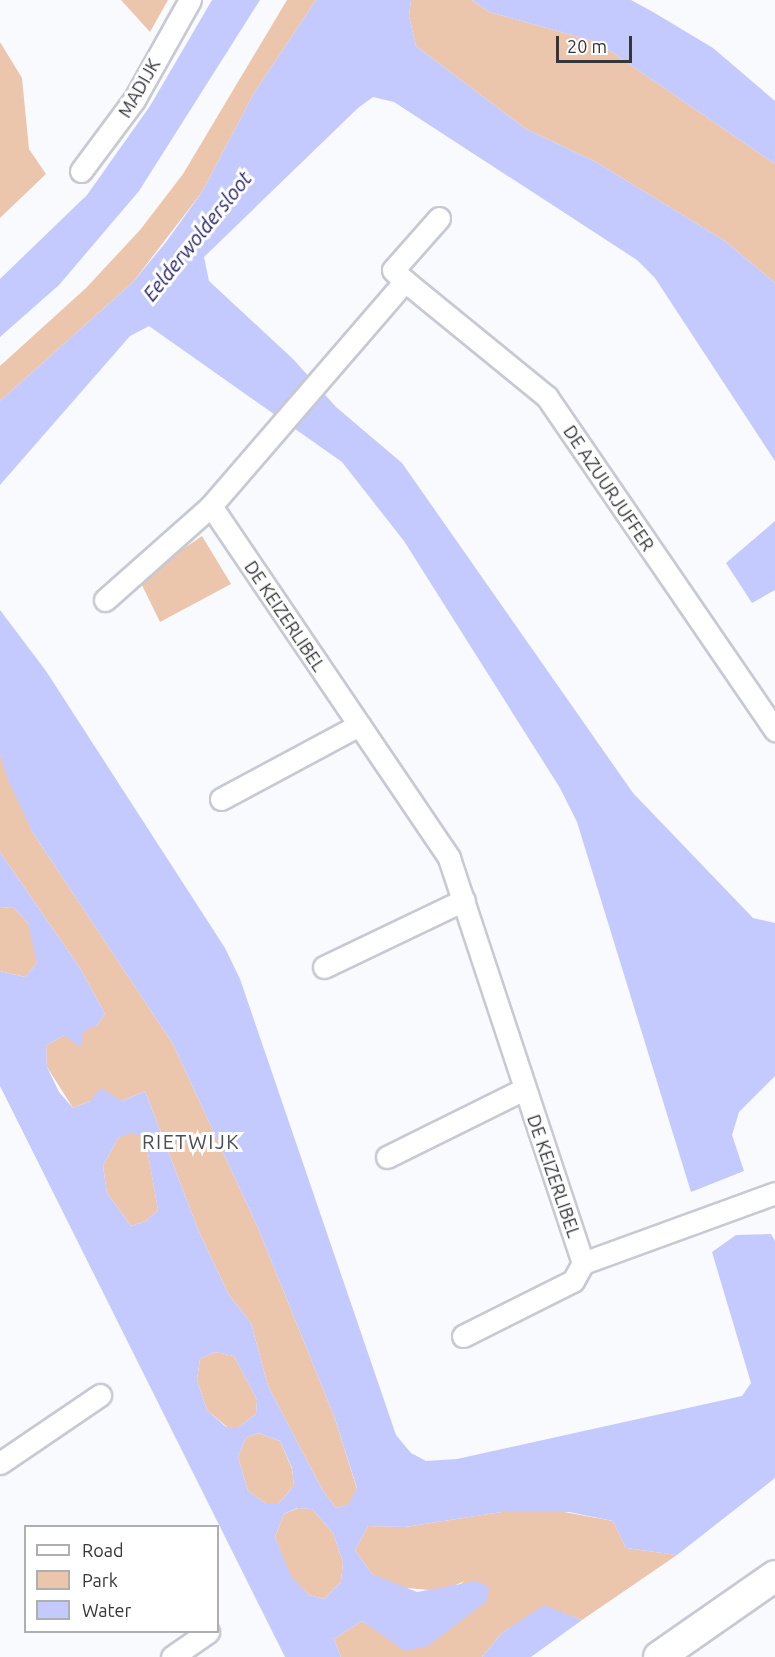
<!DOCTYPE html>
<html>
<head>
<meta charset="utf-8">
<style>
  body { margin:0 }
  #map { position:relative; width:775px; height:1657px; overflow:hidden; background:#f9fafe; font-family:Ubuntu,sans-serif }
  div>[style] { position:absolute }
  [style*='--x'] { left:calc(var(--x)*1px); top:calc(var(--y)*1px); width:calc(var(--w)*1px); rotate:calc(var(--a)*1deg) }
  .green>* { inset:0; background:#ecc5ad }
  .water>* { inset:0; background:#c4cafd }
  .roads { filter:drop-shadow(2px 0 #c7c9d3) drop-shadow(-2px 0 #c7c9d3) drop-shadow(0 2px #c7c9d3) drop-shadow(0 -2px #c7c9d3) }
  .minor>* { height:21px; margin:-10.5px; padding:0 10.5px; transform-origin:10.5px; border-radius:10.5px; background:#fff }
  .secondary>* { height:30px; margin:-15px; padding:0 15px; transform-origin:15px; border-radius:15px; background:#fff }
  span { translate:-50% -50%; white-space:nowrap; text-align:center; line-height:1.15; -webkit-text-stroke:6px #fff; paint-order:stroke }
  .street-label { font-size:18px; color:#35363a }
  .water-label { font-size:20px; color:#262369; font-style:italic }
  .neighbourhood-label { font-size:20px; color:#4b4c55; letter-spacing:1.5px }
  .legend { position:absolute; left:24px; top:1525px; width:195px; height:108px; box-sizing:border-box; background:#fff; border:2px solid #aeafb0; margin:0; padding:8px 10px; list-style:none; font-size:18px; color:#35363a }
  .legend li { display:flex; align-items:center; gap:12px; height:30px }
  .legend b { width:30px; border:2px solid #aeafb0 }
  .scale { position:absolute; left:556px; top:36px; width:76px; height:27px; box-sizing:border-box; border:3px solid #35363a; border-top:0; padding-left:8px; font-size:18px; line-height:21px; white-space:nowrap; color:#35363a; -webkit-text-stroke:4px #fff; paint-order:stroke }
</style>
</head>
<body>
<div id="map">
  <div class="green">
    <i style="clip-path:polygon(121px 0,168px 0,150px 32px)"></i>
    <i style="clip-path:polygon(287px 0,316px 0,254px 93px,202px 192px,133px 282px,0 401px,0 366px,86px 288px,140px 230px,183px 174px)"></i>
    <i style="clip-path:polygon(411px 0,472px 0,489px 12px,597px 42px,775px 164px,775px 283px,725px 241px,596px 162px,526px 129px,416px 46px,409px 16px)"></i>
    <i style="clip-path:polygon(0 42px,22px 78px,29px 149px,46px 174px,0 218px)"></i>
    <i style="clip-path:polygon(202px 536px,231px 584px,160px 622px,139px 579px)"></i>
    <i style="clip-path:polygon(0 754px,33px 833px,173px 1044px,258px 1228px,334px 1416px,357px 1489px,350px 1504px,336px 1508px,323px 1491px,268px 1386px,251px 1323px,229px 1295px,199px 1232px,145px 1091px,122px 1101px,90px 1101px,73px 1108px,47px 1067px,46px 1046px,64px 1035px,97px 1025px,105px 1014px,80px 968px,0 852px)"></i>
    <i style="clip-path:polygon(13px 907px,28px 923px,36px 945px,37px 963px,25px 977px,0 971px,0 908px)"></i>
    <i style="clip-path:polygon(131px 1132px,145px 1136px,158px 1210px,146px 1221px,131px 1226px,107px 1193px,103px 1166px,118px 1138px)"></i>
    <i style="clip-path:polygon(215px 1352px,234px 1356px,257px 1400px,256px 1414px,239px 1427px,227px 1427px,207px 1410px,197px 1380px,200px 1359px)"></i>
    <i style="clip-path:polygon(258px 1433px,280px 1441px,292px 1469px,294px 1486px,279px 1503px,265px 1503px,248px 1491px,238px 1457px,246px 1438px)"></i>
    <i style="clip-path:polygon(298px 1508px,312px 1509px,333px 1533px,343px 1562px,341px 1582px,324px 1599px,309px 1595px,290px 1576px,275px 1537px,284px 1514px)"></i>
    <i style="clip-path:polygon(502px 1512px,564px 1512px,613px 1521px,626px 1548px,677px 1555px,582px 1620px,544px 1606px,502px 1633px,482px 1657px,341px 1657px,334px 1639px,362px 1621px,383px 1634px,465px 1581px,441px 1591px,396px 1587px,372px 1574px,355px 1550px,368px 1526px,405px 1527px)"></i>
  </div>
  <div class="water">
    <i style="clip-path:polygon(212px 0,260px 0,139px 191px,59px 285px,0 337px,0 279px,87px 195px,150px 106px)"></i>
    <i style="clip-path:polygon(316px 0,411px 0,409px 16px,416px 46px,526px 129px,596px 162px,725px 241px,775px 283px,775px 461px,655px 278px,637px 260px,394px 102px,373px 97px,358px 108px,204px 257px,209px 281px,294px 360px,336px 407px,402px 463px,633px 793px,753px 918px,775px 923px,775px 1076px,739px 1112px,732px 1135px,744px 1171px,691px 1192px,577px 822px,560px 788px,404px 541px,342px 462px,149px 326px,130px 336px,0 485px,0 401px,133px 282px,166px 242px,202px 192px,254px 93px)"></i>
    <i style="clip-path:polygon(472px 0,631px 0,653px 12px,713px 48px,775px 101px,775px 164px,597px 42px,489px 12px)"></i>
    <i style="clip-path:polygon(775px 521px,775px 590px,752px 603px,726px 563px)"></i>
    <i style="clip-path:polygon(evenodd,0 610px,46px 671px,225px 948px,240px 979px,396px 1435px,411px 1453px,426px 1461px,457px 1459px,742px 1396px,751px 1383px,712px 1252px,736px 1235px,771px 1234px,775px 1241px,775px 1478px,677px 1555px,626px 1548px,613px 1521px,569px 1512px,502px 1512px,405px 1527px,368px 1526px,355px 1550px,372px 1574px,417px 1592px,477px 1581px,489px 1587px,487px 1601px,428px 1646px,405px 1651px,362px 1621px,334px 1639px,341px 1657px,285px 1657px,0 1086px,0 971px,25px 977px,37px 963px,28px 923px,13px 907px,0 908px,0 852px,80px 968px,105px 1014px,97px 1025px,83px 1032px,81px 1048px,64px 1035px,46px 1046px,47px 1067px,59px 1092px,73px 1108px,90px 1101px,101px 1088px,122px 1101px,145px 1091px,199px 1232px,229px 1295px,251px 1323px,268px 1386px,323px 1491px,336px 1508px,349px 1504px,357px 1488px,334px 1416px,258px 1228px,173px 1044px,33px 833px,8px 780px,0 754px,0 610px,131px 1133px,145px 1137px,158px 1210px,146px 1221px,131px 1226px,107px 1193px,103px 1166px,118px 1138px,131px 1133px,0 610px,215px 1352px,234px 1356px,257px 1400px,256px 1414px,239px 1427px,226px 1427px,207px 1410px,197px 1380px,200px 1359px,215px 1352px,0 610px,258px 1433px,280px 1441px,292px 1468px,294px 1486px,279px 1503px,265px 1503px,248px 1491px,238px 1457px,246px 1438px,258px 1433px,0 610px,297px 1508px,312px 1509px,333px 1533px,343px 1562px,341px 1582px,324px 1599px,309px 1595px,291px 1576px,275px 1537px,284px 1514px,297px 1508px)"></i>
    <i style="clip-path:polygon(544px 1605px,582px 1620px,531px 1657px,482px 1657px,502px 1633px)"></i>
  </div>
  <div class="roads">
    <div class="minor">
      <i style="--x:81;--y:171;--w:89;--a:-53.3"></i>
      <i style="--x:134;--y:100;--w:115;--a:-60.8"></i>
      <i style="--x:439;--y:218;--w:69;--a:131.5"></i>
      <i style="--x:393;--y:270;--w:16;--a:43"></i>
      <i style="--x:405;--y:281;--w:297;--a:130.8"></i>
      <i style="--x:211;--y:506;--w:425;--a:55.9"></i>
      <i style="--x:449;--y:858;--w:427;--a:71.7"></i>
      <i style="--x:583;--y:1263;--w:204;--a:-20"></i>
      <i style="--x:405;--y:281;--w:183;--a:39.2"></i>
      <i style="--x:547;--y:397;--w:404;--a:55.6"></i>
      <i style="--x:105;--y:600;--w:142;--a:-41.6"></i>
      <i style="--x:221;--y:799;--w:157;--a:-28.2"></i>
      <i style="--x:324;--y:967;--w:155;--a:-25.6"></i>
      <i style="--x:387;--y:1157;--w:153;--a:-26.4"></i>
      <i style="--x:463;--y:1336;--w:123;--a:-26.6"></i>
      <i style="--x:573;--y:1281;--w:21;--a:-61"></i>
      <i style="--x:0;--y:1463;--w:121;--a:-34.2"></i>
      <i style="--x:172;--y:1657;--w:44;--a:-34.8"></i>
    </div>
    <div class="secondary">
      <i style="--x:659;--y:1657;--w:141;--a:-34.9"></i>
    </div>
  </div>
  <div class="street-label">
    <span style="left:139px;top:88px;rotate:-60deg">MADIJK</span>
    <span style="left:609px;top:488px;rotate:56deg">DE AZUURJUFFER</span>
    <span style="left:285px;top:616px;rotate:56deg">DE KEIZERLIBEL</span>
    <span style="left:554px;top:1176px;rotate:71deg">DE KEIZERLIBEL</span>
  </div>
  <div class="water-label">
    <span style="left:197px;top:236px;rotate:-51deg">Eelderwoldersloot</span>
  </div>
  <div class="neighbourhood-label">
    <span style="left:191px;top:1141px">RIETWIJK</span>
  </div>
  <ul class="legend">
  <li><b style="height:8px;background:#fff"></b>Road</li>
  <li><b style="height:16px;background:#ecc5ad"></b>Park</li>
  <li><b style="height:16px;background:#c4cafd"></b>Water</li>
  </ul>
  <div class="scale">20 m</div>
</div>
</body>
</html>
